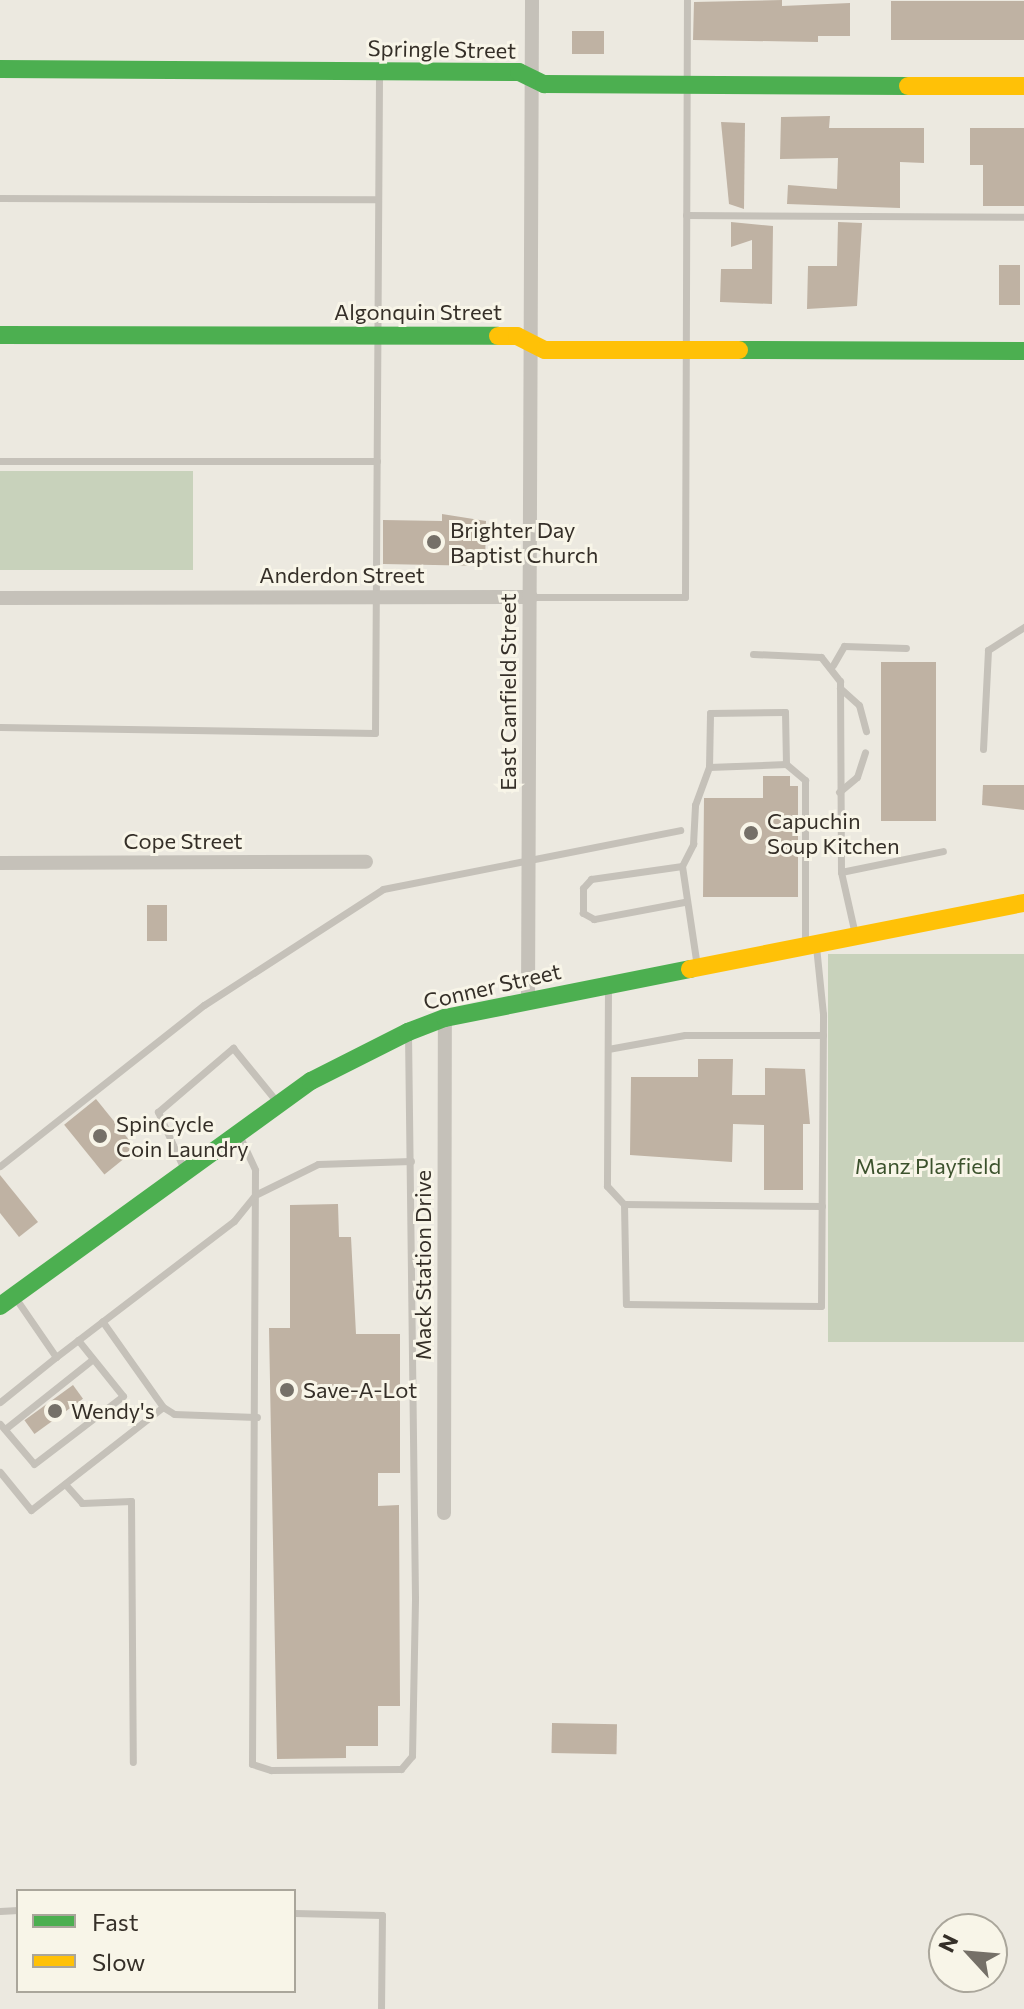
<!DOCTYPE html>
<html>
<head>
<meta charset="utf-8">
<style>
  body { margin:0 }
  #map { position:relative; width:1024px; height:2009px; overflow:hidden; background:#ece9e0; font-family:Commissioner,sans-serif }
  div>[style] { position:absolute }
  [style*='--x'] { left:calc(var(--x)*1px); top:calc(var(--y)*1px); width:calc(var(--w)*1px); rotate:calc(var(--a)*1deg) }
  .green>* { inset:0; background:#c8d2bb; transform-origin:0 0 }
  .building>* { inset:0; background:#bfb2a3; transform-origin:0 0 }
  .lane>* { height:7px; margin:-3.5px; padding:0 3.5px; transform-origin:3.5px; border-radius:3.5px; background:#c5c1b9 }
  .street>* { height:14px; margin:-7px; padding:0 7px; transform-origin:7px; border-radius:7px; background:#c5c1b9 }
  .fast>* { height:18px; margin:-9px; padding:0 9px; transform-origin:9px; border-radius:9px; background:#4caf50 }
  .slow>* { height:18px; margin:-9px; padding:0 9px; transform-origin:9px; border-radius:9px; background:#ffc107 }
  .dots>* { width:22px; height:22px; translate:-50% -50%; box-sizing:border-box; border:4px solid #f8f5e8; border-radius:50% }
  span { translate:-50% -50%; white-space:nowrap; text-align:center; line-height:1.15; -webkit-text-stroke:6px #f8f5e8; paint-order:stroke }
  .street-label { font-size:22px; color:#352f28 }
  .poi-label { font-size:22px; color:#352f28 }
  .left { translate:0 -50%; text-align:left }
  .park-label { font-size:22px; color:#3c522d }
  .legend { position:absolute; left:16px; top:1889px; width:280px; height:104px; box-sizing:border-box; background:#f8f5e8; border:2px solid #aaa69b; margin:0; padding:10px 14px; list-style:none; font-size:24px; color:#352f28 }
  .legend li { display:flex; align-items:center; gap:16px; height:40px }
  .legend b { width:40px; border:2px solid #aaa69b }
  .north { position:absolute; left:928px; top:1913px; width:80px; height:80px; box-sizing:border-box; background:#f8f5e8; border:2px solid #aaa69b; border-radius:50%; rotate:296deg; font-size:22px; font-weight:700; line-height:32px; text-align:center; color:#352f28 }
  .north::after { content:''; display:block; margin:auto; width:28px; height:36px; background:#757068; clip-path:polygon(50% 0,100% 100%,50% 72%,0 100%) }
</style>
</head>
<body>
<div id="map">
  <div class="green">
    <i style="left:0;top:471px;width:193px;height:99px"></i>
    <i style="left:1024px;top:954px;width:388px;height:196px;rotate:90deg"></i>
  </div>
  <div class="building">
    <i style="clip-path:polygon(782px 0,782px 6px,850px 3px,850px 36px,818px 36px,818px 42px,693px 40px,694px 2px)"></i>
    <i style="left:891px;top:1px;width:133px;height:39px"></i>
    <i style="left:572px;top:31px;width:32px;height:23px"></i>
    <i style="clip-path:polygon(830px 116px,829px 128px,924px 128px,924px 163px,900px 162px,900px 208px,787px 204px,788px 185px,837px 189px,838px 158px,780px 159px,781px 117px)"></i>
    <i style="clip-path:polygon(721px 122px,745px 123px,744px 209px,729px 204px)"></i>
    <i style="clip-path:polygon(970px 128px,1024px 128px,1024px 206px,983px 206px,983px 165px,970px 165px)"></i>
    <i style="clip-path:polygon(731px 222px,773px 226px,772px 304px,720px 302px,721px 269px,752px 269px,752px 240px,731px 247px)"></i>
    <i style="clip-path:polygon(838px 222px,862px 223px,857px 306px,807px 309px,808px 266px,837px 266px)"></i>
    <i style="left:999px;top:265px;width:21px;height:40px"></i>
    <i style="clip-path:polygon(442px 514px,486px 521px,485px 566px,383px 564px,383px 520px,442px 521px)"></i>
    <i style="left:936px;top:662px;width:159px;height:55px;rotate:90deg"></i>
    <i style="clip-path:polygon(763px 776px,790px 776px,790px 786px,798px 786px,798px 897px,703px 897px,704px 798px,763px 798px)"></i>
    <i style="clip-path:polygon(983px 785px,1024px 785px,1024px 810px,982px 805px)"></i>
    <i style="left:147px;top:905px;width:20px;height:36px"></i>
    <i style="clip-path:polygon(698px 1059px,733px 1059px,732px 1095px,765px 1095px,765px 1068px,805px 1069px,810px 1124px,803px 1124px,803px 1190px,764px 1190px,764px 1125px,733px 1124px,732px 1162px,630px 1155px,631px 1077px,698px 1077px)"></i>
    <i style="left:96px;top:1099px;width:64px;height:41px;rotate:51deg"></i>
    <i style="clip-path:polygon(0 1175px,38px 1222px,19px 1237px,0 1213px)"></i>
    <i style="clip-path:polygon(338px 1204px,339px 1237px,351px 1237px,356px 1334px,400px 1334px,400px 1473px,378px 1473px,378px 1506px,399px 1505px,400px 1706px,378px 1706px,378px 1746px,346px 1746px,346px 1758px,277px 1759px,269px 1328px,290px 1328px,290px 1205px)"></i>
    <i style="left:73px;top:1385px;width:17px;height:60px;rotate:54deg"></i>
    <i style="left:552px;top:1723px;width:65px;height:30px;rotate:1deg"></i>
  </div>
  <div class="lane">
    <i style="--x:0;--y:198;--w:378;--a:0.2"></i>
    <i style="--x:686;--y:215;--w:338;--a:0.3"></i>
    <i style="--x:0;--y:461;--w:377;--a:0"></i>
    <i style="--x:531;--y:597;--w:154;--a:0"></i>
    <i style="--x:685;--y:597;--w:597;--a:-89.81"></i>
    <i style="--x:753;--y:654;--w:68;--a:2.5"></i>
    <i style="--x:821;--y:657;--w:31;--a:52"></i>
    <i style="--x:840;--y:681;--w:191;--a:89.7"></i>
    <i style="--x:841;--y:872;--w:64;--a:77.3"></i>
    <i style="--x:833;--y:665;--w:22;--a:-60"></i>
    <i style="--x:844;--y:646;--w:62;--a:1.8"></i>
    <i style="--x:840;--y:688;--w:25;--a:42"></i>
    <i style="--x:859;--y:705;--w:27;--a:75"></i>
    <i style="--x:0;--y:727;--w:375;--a:0.9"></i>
    <i style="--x:375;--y:733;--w:660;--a:-89.65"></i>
    <i style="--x:983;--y:749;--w:99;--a:-87.1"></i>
    <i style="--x:988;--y:650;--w:43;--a:-32.6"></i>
    <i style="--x:709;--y:767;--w:77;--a:-2.2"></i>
    <i style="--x:786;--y:764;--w:25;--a:40"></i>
    <i style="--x:805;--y:780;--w:164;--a:90"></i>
    <i style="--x:839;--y:792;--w:23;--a:-40"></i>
    <i style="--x:857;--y:777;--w:26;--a:-72"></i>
    <i style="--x:682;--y:866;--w:25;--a:-63"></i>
    <i style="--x:693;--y:844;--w:39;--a:-87"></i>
    <i style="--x:695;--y:805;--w:40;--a:-69.8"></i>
    <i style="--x:709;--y:767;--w:54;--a:-88.9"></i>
    <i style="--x:710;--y:713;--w:75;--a:-0.8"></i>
    <i style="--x:785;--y:712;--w:52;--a:88.9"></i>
    <i style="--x:841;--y:872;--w:104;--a:-11.6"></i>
    <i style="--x:684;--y:902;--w:92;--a:169.3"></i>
    <i style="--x:594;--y:919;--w:13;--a:-151"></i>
    <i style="--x:583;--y:913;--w:25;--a:-90"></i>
    <i style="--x:583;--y:888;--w:12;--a:-48"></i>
    <i style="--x:591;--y:879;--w:92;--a:-8.1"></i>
    <i style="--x:682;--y:866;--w:101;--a:81.5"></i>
    <i style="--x:608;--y:987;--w:199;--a:90.3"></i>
    <i style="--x:607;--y:1186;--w:25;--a:47"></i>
    <i style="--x:624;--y:1204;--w:100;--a:88.9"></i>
    <i style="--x:626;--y:1304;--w:195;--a:0.6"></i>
    <i style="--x:821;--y:1306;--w:292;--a:-89.6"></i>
    <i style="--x:823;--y:1014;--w:68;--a:-95.9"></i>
    <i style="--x:608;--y:1049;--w:78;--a:-10.3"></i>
    <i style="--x:685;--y:1035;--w:138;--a:0"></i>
    <i style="--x:239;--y:1135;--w:38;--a:65"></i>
    <i style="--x:255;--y:1170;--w:594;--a:90.29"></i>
    <i style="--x:252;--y:1764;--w:20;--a:18"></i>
    <i style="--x:271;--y:1770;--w:130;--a:-0.4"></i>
    <i style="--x:401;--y:1769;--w:17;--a:-50"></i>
    <i style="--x:412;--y:1756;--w:158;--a:-88.9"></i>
    <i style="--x:415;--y:1598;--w:561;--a:-90.71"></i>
    <i style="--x:0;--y:1166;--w:260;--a:-38.3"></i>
    <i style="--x:204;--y:1005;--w:213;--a:-32.9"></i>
    <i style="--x:383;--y:889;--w:303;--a:-11.2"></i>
    <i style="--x:184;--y:1169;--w:63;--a:-114.5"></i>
    <i style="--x:158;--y:1112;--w:99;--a:-40.5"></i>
    <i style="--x:233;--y:1048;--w:70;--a:50.8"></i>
    <i style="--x:624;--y:1204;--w:198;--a:0.6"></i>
    <i style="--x:56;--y:1357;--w:224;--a:-37.4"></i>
    <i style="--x:234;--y:1221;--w:33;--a:-51"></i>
    <i style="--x:255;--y:1195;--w:70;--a:-26.2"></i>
    <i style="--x:318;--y:1164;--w:93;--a:-1.8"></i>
    <i style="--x:0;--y:1402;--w:72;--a:-38.8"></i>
    <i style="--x:56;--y:1357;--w:74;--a:-124.5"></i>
    <i style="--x:163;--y:1407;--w:13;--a:32"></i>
    <i style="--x:174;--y:1414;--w:83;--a:2.1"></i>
    <i style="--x:0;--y:1424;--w:52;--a:49.6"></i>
    <i style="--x:34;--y:1464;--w:112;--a:-37.4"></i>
    <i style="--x:123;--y:1396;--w:72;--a:-128.8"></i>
    <i style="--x:5;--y:1429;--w:112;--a:-38.5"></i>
    <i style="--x:0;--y:1472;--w:49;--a:50.8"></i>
    <i style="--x:31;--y:1510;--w:167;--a:-38"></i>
    <i style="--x:163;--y:1407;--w:105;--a:-125.3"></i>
    <i style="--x:65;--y:1484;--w:25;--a:48"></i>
    <i style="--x:82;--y:1503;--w:49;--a:-2.3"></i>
    <i style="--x:131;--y:1501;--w:261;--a:89.6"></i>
    <i style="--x:0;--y:1911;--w:18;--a:-3"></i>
    <i style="--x:294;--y:1913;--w:88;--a:1.3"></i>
    <i style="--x:382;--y:1915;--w:94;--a:90.6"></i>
  </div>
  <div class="street">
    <i style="--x:0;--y:598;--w:531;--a:-0.11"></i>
    <i style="--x:0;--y:863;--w:366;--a:-0.2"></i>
    <i style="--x:528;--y:1001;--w:1001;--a:-89.77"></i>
    <i style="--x:444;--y:1513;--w:495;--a:-89.9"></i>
  </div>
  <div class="fast">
    <i style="--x:0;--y:69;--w:519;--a:0.33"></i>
    <i style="--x:519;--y:72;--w:28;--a:26"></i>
    <i style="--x:544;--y:84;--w:364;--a:0.3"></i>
    <i style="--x:0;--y:335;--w:498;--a:0.1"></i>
    <i style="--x:739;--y:350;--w:285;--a:0.2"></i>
    <i style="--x:0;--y:1306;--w:384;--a:-35.9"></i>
    <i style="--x:311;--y:1081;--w:109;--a:-26.8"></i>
    <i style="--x:408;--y:1032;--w:40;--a:-21"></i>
    <i style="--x:445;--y:1018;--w:250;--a:-11.3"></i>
  </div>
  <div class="slow">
    <i style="--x:908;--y:86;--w:116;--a:0"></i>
    <i style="--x:498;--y:336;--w:19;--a:0"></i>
    <i style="--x:517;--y:336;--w:31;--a:27"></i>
    <i style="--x:545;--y:350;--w:194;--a:0"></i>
    <i style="--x:690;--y:969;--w:340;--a:-11.2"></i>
  </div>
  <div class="dots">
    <i style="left:434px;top:542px;background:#757068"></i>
    <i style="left:751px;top:833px;background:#757068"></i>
    <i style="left:100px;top:1136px;background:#757068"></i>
    <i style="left:287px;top:1390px;background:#757068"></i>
    <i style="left:55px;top:1411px;background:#757068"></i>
  </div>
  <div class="street-label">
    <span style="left:442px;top:49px;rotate:1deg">Springle Street</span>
    <span style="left:418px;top:312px">Algonquin Street</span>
    <span style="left:342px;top:575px">Anderdon Street</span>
    <span style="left:508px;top:692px;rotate:-90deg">East Canfield Street</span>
    <span style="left:183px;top:841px">Cope Street</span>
    <span style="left:492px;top:986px;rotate:-13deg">Conner Street</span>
    <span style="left:423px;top:1265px;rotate:-90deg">Mack Station Drive</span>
  </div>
  <div class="poi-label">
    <span class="left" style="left:450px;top:542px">Brighter Day<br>Baptist Church</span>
    <span class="left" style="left:767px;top:833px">Capuchin<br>Soup Kitchen</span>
    <span class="left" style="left:116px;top:1136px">SpinCycle<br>Coin Laundry</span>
    <span class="left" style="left:303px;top:1390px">Save-A-Lot</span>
    <span class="left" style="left:71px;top:1411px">Wendy's</span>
  </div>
  <div class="park-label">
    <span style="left:928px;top:1166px">Manz Playfield</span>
  </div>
  <ul class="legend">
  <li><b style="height:10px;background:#4caf50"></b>Fast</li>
  <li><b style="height:10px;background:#ffc107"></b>Slow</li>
  </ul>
  <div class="north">N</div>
</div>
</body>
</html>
